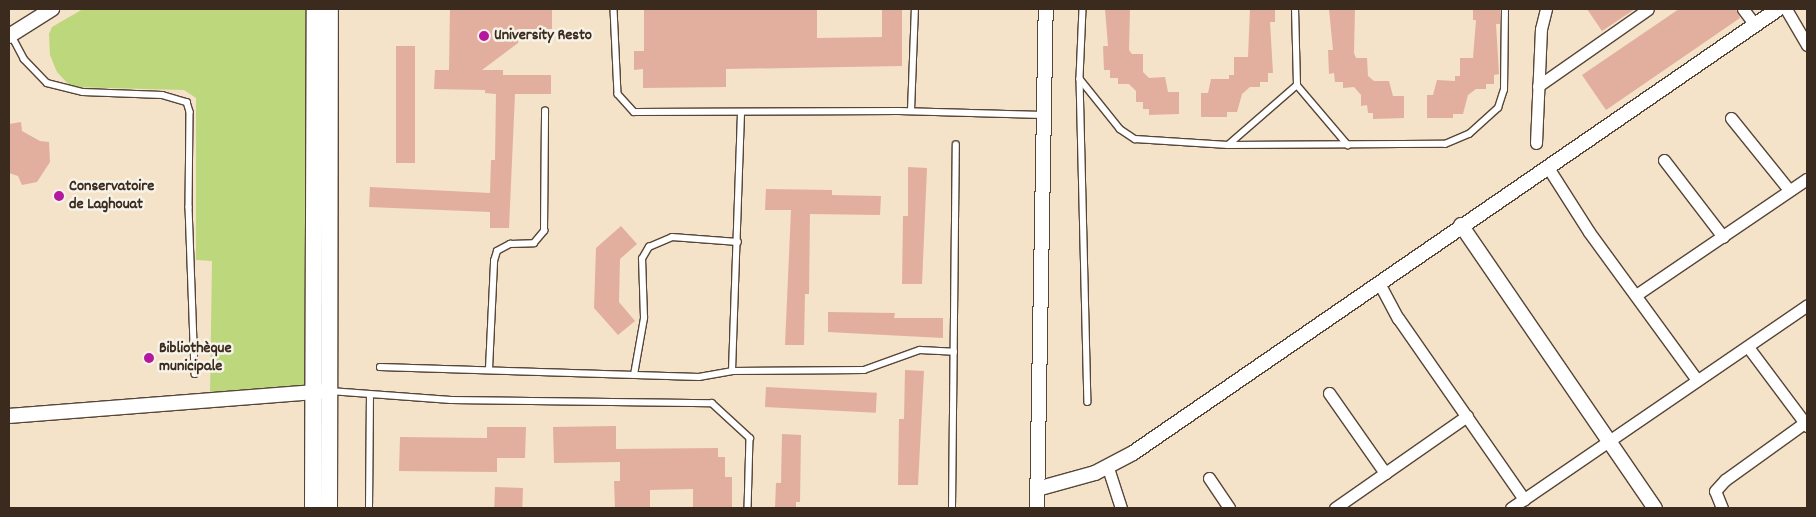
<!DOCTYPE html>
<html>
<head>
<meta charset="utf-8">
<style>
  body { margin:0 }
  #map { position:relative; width:1816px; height:517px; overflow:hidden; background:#f4e2c9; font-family:Dekko,sans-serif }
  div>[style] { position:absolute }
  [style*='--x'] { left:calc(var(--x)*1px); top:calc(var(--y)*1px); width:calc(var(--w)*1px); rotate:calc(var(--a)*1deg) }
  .green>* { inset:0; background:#bdd77c }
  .building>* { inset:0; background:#e2af9e; transform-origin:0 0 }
  .roads { filter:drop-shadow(1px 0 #574638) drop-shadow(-1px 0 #574638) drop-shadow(0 1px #574638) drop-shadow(0 -1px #574638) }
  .service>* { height:5.5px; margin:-2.75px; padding:0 2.75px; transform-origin:2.75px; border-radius:2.75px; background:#fff }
  .minor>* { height:11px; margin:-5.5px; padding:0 5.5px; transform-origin:5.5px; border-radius:5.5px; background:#fff }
  .tertiary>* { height:14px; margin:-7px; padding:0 7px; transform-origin:7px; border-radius:7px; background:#fff }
  .secondary>* { height:16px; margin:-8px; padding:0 8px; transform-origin:8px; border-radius:8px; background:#fff }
  .dots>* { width:14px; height:14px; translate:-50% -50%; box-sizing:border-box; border:2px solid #f7f3e8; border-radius:50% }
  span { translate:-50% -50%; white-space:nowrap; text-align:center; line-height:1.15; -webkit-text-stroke:5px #f7f3e8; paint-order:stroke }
  .poi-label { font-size:16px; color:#3b2a1e; font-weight:700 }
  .left { translate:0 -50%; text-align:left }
  .frame { position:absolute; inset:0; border:10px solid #3b2a1e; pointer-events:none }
</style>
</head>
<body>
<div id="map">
  <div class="green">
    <i style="clip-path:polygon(83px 9px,308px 9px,304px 384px,299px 389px,210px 394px,212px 261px,196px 260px,196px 98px,184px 90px,71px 87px,57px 72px,50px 55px,49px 34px,52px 27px)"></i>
  </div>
  <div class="building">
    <i style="clip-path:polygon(450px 9px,552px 9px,552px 29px,519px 29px,518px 43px,482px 70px,503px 70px,503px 75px,551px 75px,551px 94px,515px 94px,509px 228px,490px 228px,490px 212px,369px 207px,370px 187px,490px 193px,491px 160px,495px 160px,496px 94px,485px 93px,485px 90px,434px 89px,435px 70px,449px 70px)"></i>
    <i style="clip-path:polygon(644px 9px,817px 9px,817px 38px,882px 37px,882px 9px,902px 9px,902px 66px,726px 69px,726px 87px,643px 88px,643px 69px,634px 70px,634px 51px,644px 51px)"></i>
    <i style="clip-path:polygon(1105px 9px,1130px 9px,1129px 50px,1132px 54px,1143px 54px,1143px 72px,1149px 78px,1165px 77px,1168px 92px,1179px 92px,1179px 114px,1149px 115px,1149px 109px,1143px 109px,1143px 102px,1136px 102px,1136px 91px,1129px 84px,1118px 84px,1118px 78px,1110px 78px,1110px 70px,1104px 70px,1103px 46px,1108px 46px)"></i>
    <i style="clip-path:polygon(1250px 9px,1275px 9px,1275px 22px,1270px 22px,1273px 73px,1268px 73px,1268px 82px,1260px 82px,1260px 87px,1250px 87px,1242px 94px,1237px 112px,1227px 112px,1227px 117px,1201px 117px,1201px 93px,1208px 93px,1211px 79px,1229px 79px,1229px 75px,1234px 75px,1234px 57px,1248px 57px)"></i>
    <i style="clip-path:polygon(1329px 9px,1355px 9px,1354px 53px,1356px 58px,1367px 58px,1368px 76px,1374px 81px,1389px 81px,1393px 96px,1404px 96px,1404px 118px,1373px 119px,1373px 113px,1368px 113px,1367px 105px,1361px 106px,1361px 95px,1354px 87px,1343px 88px,1343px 82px,1335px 82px,1334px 73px,1329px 74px,1328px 50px,1333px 50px)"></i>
    <i style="clip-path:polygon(1473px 9px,1500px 9px,1500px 24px,1496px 24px,1499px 74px,1494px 75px,1494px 84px,1486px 84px,1486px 89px,1476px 89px,1468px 95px,1463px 114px,1453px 114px,1453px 118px,1427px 118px,1427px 95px,1433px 95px,1437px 80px,1455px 81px,1455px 76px,1460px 76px,1460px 58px,1473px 58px,1476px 20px,1473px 20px)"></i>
    <i style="clip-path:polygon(1587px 9px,1635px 9px,1602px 31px)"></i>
    <i style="clip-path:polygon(1679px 9px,1736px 9px,1740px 18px,1606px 110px,1582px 75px)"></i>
    <i style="left:396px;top:46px;width:19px;height:117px"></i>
    <i style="clip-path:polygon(21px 122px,22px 131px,40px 141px,49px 142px,50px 162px,37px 182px,22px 185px,18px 176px,9px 173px,9px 124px)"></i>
    <i style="clip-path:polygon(908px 167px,927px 168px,922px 284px,902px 284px,903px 216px,908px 216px)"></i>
    <i style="clip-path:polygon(766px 189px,832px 190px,832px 195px,881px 196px,880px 215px,810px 214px,809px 294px,805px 294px,804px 345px,785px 345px,791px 210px,765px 210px)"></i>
    <i style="clip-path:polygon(621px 226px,637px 244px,620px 259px,619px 302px,635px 321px,618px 335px,594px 308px,596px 248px)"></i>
    <i style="clip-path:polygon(828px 312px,895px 313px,894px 318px,943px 318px,943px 338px,828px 332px)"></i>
    <i style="clip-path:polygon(905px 370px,924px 371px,918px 485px,898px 485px,899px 419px,904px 419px)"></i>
    <i style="left:766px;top:387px;width:111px;height:20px;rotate:3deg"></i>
    <i style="clip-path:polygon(616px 426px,616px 449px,718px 448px,718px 457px,725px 457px,725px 477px,732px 477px,732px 508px,693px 508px,693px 489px,650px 490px,650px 508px,615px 508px,614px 481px,620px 481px,620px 462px,554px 463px,553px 427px)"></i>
    <i style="clip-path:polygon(487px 427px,526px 427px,525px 458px,497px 458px,497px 472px,399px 471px,400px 437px,487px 438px)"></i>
    <i style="clip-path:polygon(782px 434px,801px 435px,800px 502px,796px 502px,796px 508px,775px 508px,776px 483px,781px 483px)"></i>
    <i style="left:495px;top:487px;width:28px;height:21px;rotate:2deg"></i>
  </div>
  <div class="roads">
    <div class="service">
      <i style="--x:614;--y:9;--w:85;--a:87.3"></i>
      <i style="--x:618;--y:94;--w:24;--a:48"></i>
      <i style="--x:634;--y:112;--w:265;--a:-0.2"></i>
      <i style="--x:899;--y:111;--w:144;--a:1.6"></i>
      <i style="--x:1083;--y:9;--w:70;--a:92.5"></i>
      <i style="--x:1080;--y:79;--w:323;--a:88.6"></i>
      <i style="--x:12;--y:36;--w:26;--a:62"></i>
      <i style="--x:24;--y:59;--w:33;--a:46"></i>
      <i style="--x:47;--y:83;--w:37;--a:14"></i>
      <i style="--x:83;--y:92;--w:79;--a:2.2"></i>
      <i style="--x:162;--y:95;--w:26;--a:16"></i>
      <i style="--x:187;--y:102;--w:10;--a:73"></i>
      <i style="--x:190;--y:112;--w:95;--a:90.6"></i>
      <i style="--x:189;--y:207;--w:167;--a:87.9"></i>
      <i style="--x:1080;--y:79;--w:64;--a:51.3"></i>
      <i style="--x:1120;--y:129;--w:18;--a:34"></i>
      <i style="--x:1135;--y:139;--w:93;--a:3.7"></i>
      <i style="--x:1228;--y:145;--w:217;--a:-0.3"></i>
      <i style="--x:1445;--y:144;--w:26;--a:-23"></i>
      <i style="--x:1469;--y:134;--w:39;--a:-42"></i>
      <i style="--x:1498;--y:108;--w:19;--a:-72"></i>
      <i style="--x:1504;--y:90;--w:81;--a:-89.3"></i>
      <i style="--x:1297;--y:85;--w:79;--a:49.6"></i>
      <i style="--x:911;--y:111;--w:102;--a:-87.8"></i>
      <i style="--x:1228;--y:145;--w:91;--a:-41"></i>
      <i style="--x:1297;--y:85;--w:76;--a:-91.5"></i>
      <i style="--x:380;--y:367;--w:319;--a:1.8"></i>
      <i style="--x:699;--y:377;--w:34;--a:-10"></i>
      <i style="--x:732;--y:371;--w:258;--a:-88"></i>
      <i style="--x:489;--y:369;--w:108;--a:-87.3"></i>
      <i style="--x:494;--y:261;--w:10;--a:-73"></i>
      <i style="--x:497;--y:251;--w:15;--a:-28"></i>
      <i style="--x:510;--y:244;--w:24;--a:-2"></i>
      <i style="--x:534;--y:243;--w:16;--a:-50"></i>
      <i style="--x:544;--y:231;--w:120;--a:-89.5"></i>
      <i style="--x:732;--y:371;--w:132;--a:-0.4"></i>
      <i style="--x:864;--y:370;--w:59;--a:-19.7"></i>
      <i style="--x:920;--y:350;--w:34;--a:3"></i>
      <i style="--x:634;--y:375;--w:58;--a:-80"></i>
      <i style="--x:644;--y:318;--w:59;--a:-91.9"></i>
      <i style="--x:642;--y:259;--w:14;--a:-60"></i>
      <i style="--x:649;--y:247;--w:25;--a:-23"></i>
      <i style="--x:672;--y:237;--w:66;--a:4.3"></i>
      <i style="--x:330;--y:391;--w:121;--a:4.3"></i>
      <i style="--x:451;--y:400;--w:261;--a:0.7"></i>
      <i style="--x:712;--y:403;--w:52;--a:42.6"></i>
      <i style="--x:750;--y:438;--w:70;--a:91.6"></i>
      <i style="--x:369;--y:508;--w:112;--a:-89.5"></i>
      <i style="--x:952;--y:508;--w:363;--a:-89.4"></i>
    </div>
    <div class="minor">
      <i style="--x:1743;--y:9;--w:20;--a:53"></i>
      <i style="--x:1786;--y:9;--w:42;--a:59.7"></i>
      <i style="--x:1538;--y:86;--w:134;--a:-35"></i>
      <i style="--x:1731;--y:118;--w:92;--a:51.1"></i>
      <i style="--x:1536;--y:143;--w:114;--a:-87.5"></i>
      <i style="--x:1541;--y:29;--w:21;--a:-76"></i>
      <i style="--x:1664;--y:160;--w:97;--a:52.5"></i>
      <i style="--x:1547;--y:166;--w:78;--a:57.5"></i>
      <i style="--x:1589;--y:232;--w:183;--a:53.9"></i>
      <i style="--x:1379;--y:283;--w:40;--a:62"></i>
      <i style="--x:1398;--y:318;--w:221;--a:55.2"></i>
      <i style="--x:1636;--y:295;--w:207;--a:-34.2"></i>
      <i style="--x:1748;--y:347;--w:99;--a:53.2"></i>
      <i style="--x:1329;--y:393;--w:98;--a:55"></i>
      <i style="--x:1108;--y:468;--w:42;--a:72"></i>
      <i style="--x:1209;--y:478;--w:36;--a:56"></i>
      <i style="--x:1335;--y:508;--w:161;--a:-34.9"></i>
      <i style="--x:1511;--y:508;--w:359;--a:-34.4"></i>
      <i style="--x:1722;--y:508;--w:18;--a:-112"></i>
      <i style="--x:1715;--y:491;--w:15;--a:-48"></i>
      <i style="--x:1725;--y:480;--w:101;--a:-35.7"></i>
    </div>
    <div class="tertiary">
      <i style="--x:9;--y:36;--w:51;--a:-32.1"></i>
      <i style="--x:1461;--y:225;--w:343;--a:55.6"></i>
      <i style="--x:9;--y:416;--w:316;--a:-4.5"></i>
      <i style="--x:1037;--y:489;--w:60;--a:-15.4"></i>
      <i style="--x:1095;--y:473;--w:43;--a:-27.8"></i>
      <i style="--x:1133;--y:453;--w:783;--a:-34.54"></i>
      <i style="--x:1037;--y:508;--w:499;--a:-89"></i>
    </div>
    <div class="secondary">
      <i style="--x:313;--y:508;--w:499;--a:-89.8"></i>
      <i style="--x:329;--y:508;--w:499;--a:-89.9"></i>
    </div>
  </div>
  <div class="dots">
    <i style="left:484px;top:36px;background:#b5179e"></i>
    <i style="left:59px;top:196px;background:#b5179e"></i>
    <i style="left:149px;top:358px;background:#b5179e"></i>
  </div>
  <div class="poi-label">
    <span class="left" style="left:494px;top:36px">University Resto</span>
    <span class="left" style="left:69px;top:196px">Conservatoire<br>de Laghouat</span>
    <span class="left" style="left:159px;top:358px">Bibliothèque<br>municipale</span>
  </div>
  <div class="frame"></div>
</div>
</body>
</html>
